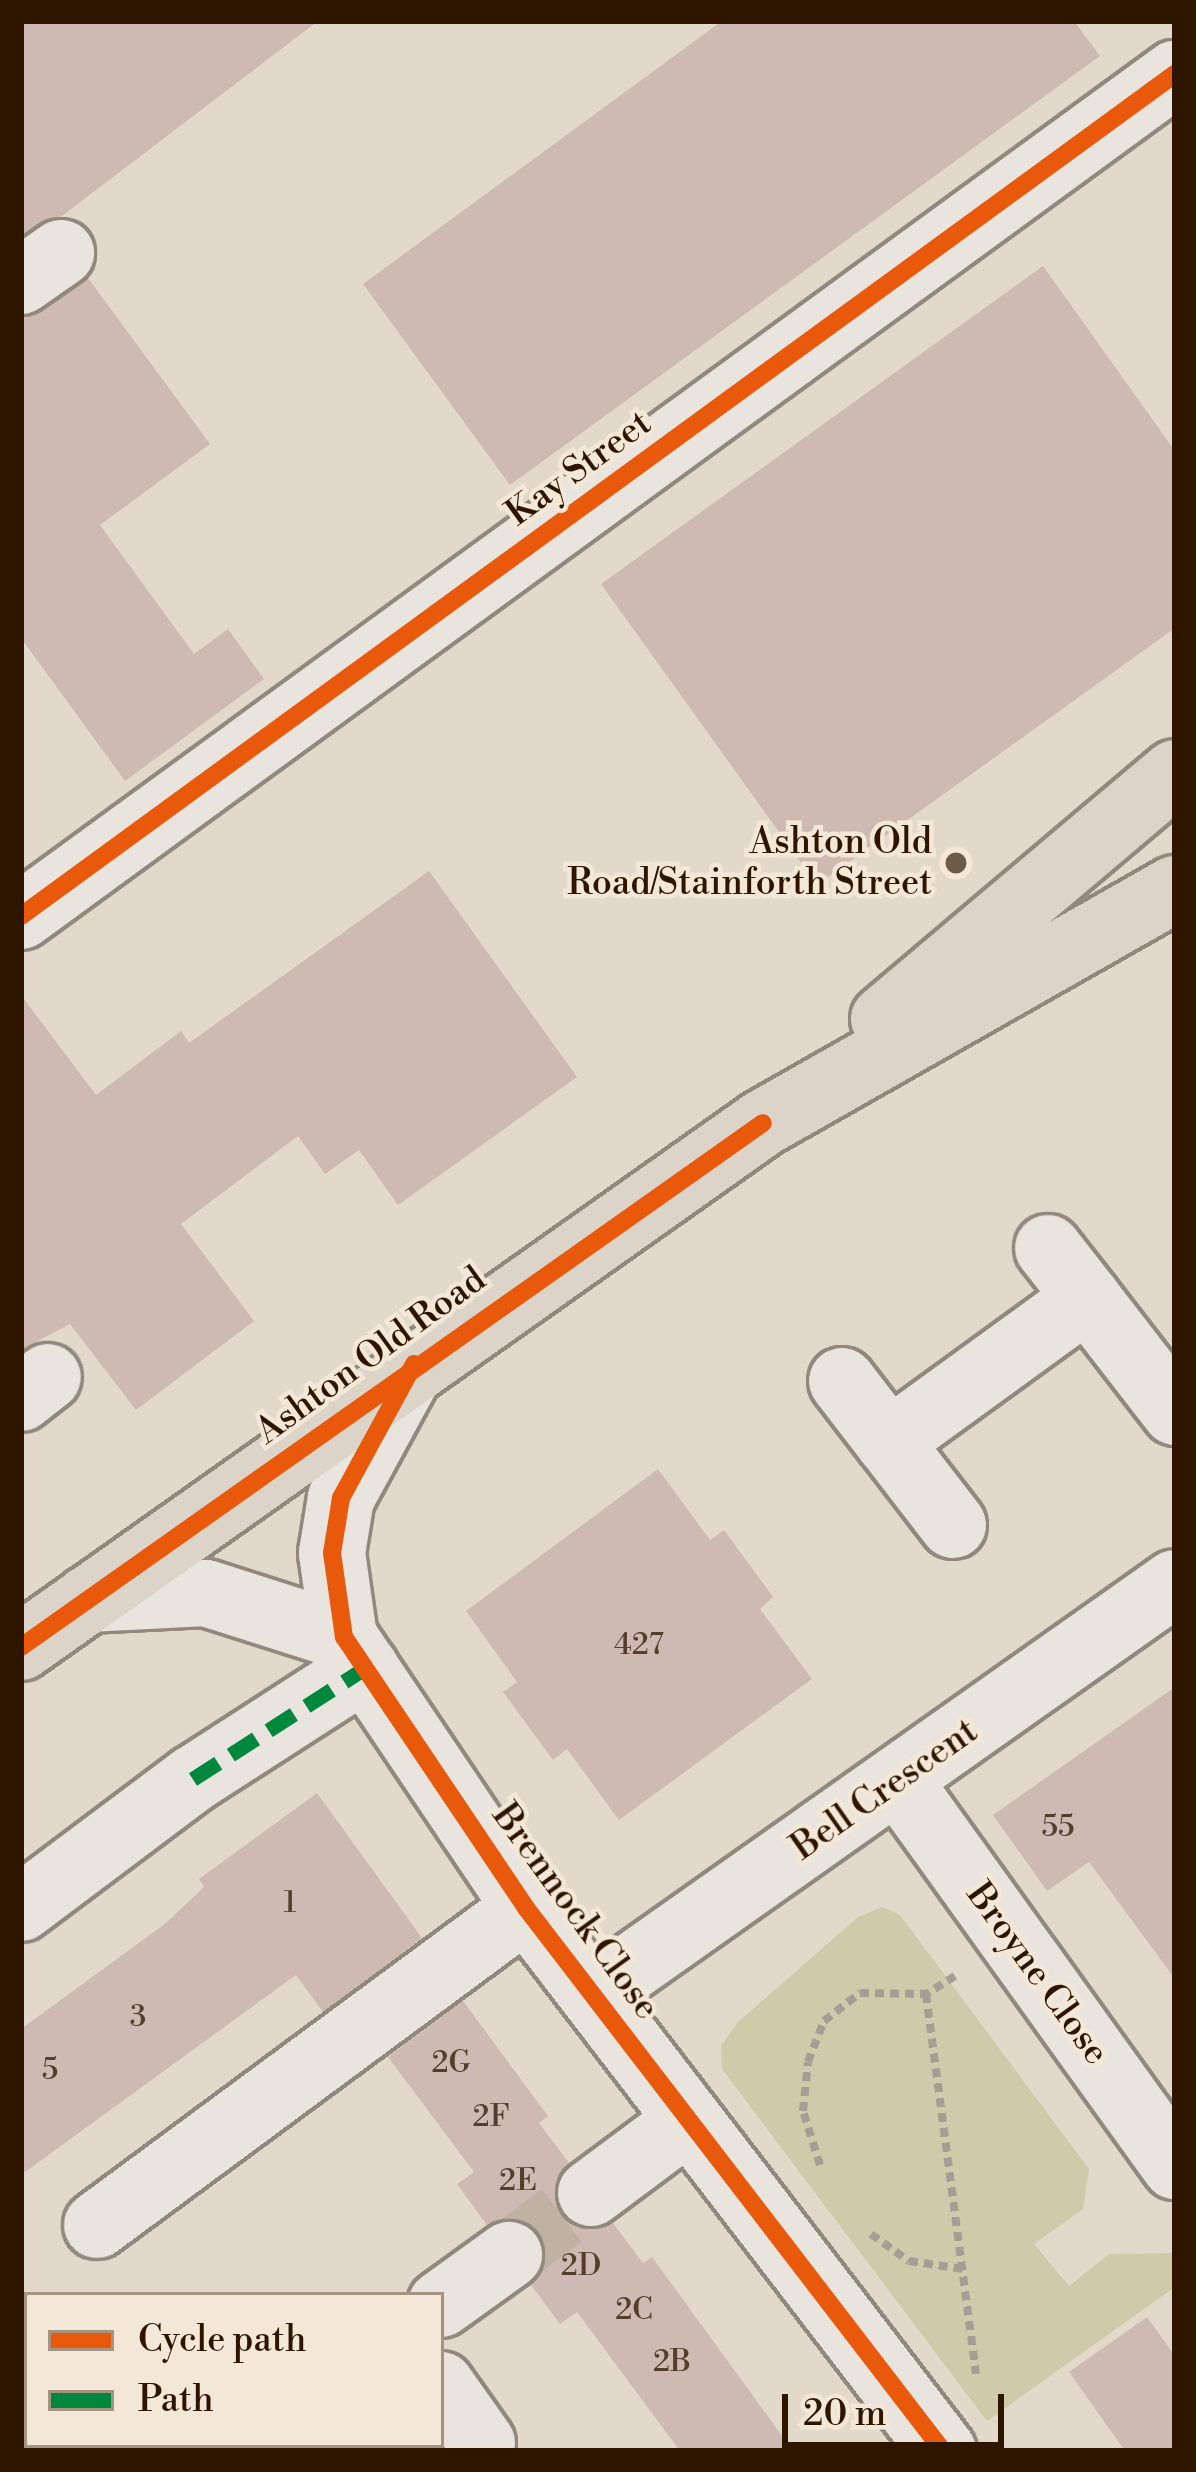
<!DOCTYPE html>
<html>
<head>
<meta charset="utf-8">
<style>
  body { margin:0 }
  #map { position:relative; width:1196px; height:2472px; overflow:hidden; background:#e3d9cb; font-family:"Libre Bodoni",serif }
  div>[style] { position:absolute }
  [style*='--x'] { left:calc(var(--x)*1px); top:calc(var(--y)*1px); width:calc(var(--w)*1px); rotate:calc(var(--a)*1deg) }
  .green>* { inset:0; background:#cfcaa9 }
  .building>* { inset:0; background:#cebab2 }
  .minor-tunnel>* { height:66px; margin-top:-33px; transform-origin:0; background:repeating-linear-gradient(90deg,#bfb2a2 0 66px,transparent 0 99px) }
  .path>* { height:8px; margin-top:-4px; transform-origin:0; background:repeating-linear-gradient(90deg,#a49e95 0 9px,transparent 0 15px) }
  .roads { filter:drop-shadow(3px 0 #92897e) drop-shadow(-3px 0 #92897e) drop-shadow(0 3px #92897e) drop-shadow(0 -3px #92897e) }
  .minor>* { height:66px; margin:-33px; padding:0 33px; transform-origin:33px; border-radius:33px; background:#e9e4dd }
  .highway>* { height:66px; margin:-33px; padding:0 33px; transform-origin:33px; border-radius:33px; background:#dcd4c8 }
  .quiet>* { height:15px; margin-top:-7.5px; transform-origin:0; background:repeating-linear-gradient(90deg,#00873e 0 30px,transparent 0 45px) }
  .cycleway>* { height:18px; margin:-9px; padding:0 9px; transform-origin:9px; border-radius:9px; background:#e8590c }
  .dots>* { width:33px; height:33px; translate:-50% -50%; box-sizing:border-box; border:6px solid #f3e8d7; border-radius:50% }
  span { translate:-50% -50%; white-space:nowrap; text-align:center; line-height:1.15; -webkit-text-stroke:9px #f3e8d7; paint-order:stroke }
  .number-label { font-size:30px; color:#563e2c }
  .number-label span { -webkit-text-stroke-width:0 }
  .street-label { font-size:36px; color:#2e1500 }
  .poi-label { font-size:36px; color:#2e1500 }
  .right { translate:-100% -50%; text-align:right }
  .frame { position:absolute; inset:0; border:24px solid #2e1500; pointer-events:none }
  .legend { position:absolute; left:24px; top:2292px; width:420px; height:156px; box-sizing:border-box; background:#f3e8d7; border:3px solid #a49481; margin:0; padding:15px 21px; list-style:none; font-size:36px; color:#2e1500 }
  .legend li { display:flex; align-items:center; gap:24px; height:60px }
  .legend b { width:60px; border:3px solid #a49481 }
  .scale { position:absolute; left:782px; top:2394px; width:222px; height:54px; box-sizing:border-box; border:6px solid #2e1500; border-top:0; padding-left:15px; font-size:36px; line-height:42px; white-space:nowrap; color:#2e1500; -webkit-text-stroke:9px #f3e8d7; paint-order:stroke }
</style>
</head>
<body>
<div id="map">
  <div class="green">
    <i style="clip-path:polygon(882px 1907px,900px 1915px,1089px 2169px,1083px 2209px,1034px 2244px,1069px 2286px,1109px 2254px,1175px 2253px,1175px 2287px,987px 2421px,722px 2069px,721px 2046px,738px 2022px,858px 1917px)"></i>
  </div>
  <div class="building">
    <i style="clip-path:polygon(21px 21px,318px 21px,62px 216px,21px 235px)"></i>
    <i style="clip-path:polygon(722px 21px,1074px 21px,1100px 56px,510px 485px,363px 284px)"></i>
    <i style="clip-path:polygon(1043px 266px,1175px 451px,1175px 628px,817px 885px,601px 584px)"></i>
    <i style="clip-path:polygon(88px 278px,210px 444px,100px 525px,194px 654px,228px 629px,264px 679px,125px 781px,21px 638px,21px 318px)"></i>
    <i style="clip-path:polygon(429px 871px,577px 1077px,398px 1205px,359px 1150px,325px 1174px,298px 1136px,181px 1224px,254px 1321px,136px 1410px,70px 1324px,21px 1350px,21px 995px,96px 1095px,181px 1031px,189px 1043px)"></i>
    <i style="clip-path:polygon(658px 1469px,710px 1540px,724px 1530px,773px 1597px,760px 1609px,812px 1679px,619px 1820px,567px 1749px,553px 1760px,503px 1692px,517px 1682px,466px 1611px)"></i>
    <i style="clip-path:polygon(1175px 1687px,1175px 1979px,1089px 1862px,1047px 1891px,993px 1815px)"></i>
    <i style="clip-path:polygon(317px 1793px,422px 1938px,323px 2012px,296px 1975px,21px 2175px,21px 2029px,166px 1923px,204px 1887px,199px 1879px)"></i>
    <i style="clip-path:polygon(463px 2001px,548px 2116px,539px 2123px,569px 2163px,556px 2179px,560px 2214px,577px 2228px,613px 2223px,643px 2263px,652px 2257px,793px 2451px,680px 2451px,577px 2312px,560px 2324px,531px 2285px,546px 2252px,539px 2232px,506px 2218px,487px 2225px,457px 2184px,474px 2172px,388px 2057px)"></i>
    <i style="clip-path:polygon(1147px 2317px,1175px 2356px,1175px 2451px,1125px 2451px,1069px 2372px)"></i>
  </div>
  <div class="minor-tunnel">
    <i style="--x:509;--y:2255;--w:103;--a:-37.1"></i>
  </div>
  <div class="path">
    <i style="--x:955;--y:1976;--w:34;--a:148"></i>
    <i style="--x:926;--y:1994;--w:383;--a:82.5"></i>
    <i style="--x:820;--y:2165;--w:57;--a:-107.5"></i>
    <i style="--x:803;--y:2111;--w:49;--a:-84.2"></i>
    <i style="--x:808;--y:2062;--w:44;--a:-68.7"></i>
    <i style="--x:824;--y:2021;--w:46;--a:-37.9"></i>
    <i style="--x:860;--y:1993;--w:66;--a:0.9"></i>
    <i style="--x:871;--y:2234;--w:47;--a:35.4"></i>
    <i style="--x:909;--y:2261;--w:55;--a:8.4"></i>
  </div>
  <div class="roads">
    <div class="minor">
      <i style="--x:21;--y:281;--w:49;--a:-35"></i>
      <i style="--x:21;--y:916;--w:1429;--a:-36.12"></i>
      <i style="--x:1048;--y:1248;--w:63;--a:52"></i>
      <i style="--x:414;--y:1364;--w:153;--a:118.6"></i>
      <i style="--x:341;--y:1498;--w:56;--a:99.3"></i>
      <i style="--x:332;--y:1553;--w:85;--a:81.9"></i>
      <i style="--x:344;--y:1637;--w:326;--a:56.1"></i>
      <i style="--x:526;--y:1908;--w:685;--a:52.48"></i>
      <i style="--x:842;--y:1381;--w:77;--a:52.4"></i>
      <i style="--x:21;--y:1398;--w:34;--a:-38"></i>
      <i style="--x:953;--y:1525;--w:105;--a:-127.6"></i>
      <i style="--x:889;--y:1442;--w:245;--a:-36"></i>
      <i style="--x:1087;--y:1298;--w:144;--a:52.3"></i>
      <i style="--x:88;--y:1599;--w:118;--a:-2.9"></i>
      <i style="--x:206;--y:1593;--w:145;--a:17.7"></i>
      <i style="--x:899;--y:1782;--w:473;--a:54.3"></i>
      <i style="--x:21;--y:1908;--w:215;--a:-36.9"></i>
      <i style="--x:193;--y:1779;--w:205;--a:-32.8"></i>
      <i style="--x:593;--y:1994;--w:712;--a:-35.23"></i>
      <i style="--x:591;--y:2193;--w:122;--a:-36.7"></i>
      <i style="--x:97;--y:2225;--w:533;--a:-36.46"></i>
      <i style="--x:441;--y:2304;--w:84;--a:-35.8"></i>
      <i style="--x:441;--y:2385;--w:71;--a:54.7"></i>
      <i style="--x:207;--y:2451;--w:10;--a:-37"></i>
    </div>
    <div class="highway">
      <i style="--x:884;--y:1019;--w:381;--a:-40.2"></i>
      <i style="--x:21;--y:1647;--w:908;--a:-35.23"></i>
      <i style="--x:763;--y:1123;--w:474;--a:-29.6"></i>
    </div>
  </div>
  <div class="quiet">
    <i style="--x:193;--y:1779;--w:205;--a:-32.8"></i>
  </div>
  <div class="cycleway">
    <i style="--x:21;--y:916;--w:1429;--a:-36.12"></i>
    <i style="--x:414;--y:1364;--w:153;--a:118.6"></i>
    <i style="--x:341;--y:1498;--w:56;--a:99.3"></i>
    <i style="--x:332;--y:1553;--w:85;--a:81.9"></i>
    <i style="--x:344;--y:1637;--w:326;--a:56.1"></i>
    <i style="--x:526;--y:1908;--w:685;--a:52.48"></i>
    <i style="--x:21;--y:1647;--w:908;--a:-35.23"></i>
  </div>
  <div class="dots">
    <i style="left:956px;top:863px;background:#6d5a47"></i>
  </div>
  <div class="number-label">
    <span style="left:639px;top:1645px">427</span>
    <span style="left:1058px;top:1827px">55</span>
    <span style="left:290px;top:1903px">1</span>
    <span style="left:138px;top:2017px">3</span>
    <span style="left:451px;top:2063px">2G</span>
    <span style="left:50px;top:2070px">5</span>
    <span style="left:491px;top:2117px">2F</span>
    <span style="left:518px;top:2181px">2E</span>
    <span style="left:581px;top:2266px">2D</span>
    <span style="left:634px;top:2310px">2C</span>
    <span style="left:672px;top:2362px">2B</span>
  </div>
  <div class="street-label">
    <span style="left:579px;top:469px;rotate:-36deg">Kay Street</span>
    <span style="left:371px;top:1356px;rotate:-36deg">Ashton Old Road</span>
    <span style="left:885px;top:1790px;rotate:-35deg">Bell Crescent</span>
    <span style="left:575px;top:1912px;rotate:54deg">Brennock Close</span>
    <span style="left:1037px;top:1974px;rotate:54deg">Broyne Close</span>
  </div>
  <div class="poi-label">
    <span class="right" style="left:932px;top:863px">Ashton Old<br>Road/Stainforth Street</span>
  </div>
  <div class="frame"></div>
  <ul class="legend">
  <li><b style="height:15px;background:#e8590c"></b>Cycle path</li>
  <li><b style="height:15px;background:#00873e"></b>Path</li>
  </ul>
  <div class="scale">20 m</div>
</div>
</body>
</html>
